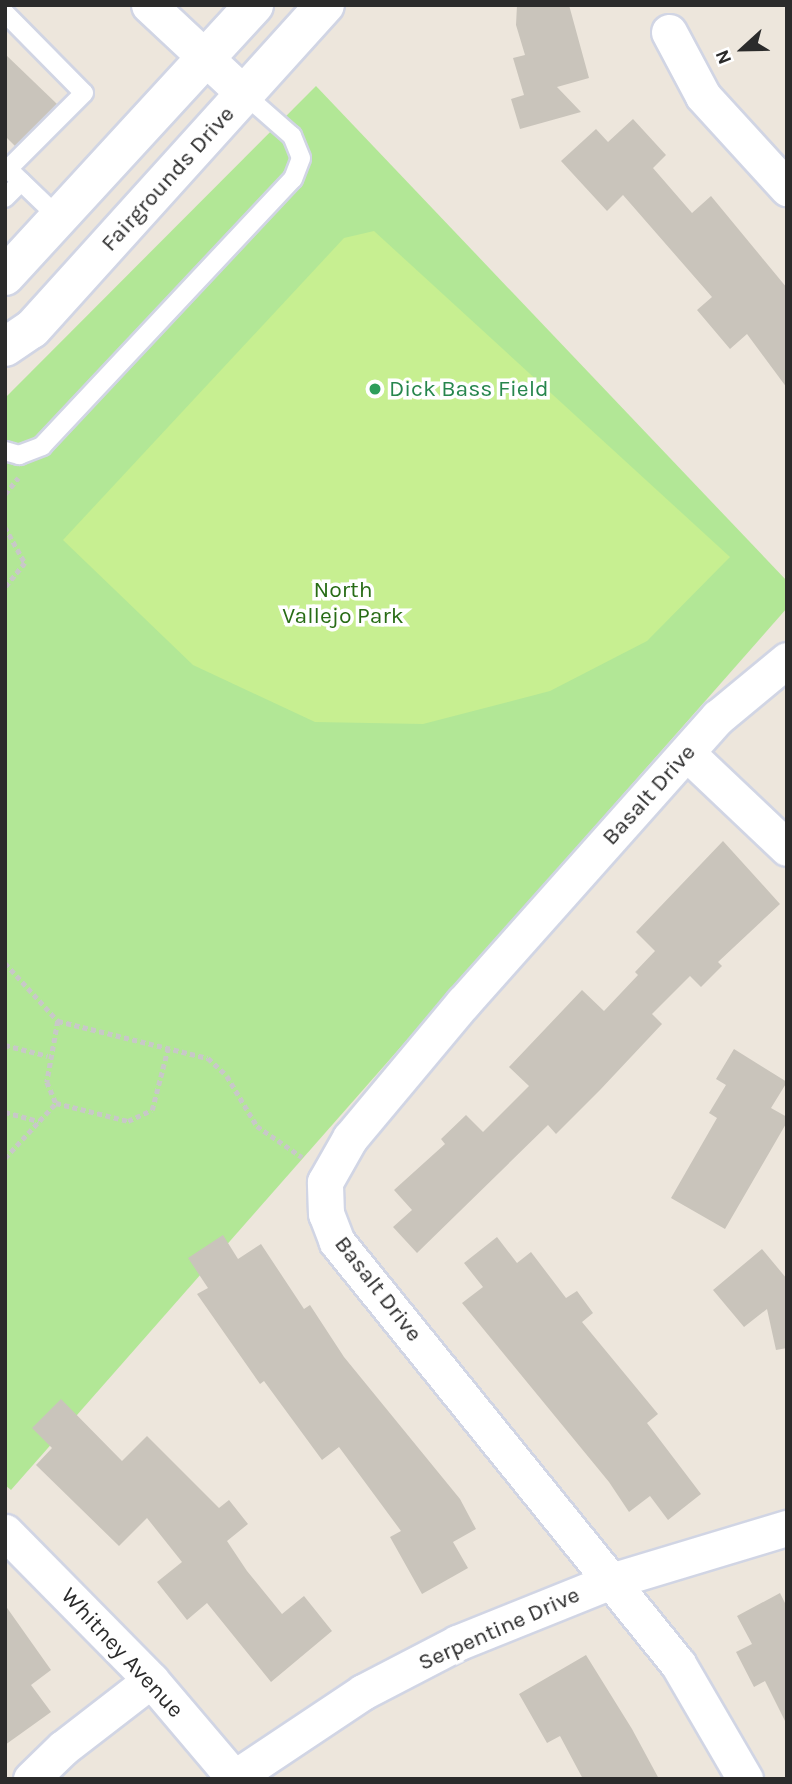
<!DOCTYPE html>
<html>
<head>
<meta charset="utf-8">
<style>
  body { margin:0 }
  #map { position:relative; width:792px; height:1784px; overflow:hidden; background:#ede6dc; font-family:Karla,sans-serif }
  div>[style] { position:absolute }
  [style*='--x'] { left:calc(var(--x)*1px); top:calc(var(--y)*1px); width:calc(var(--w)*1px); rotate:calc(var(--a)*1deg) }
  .green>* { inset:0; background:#b2e796 }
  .pitch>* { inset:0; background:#c7ef91 }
  .building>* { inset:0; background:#c9c4bb }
  .path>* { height:4.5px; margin-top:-2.25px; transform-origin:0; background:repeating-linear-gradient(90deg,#c8c8c8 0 5px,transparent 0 8.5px) }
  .roads { filter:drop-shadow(2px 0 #d1d5e4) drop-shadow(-2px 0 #d1d5e4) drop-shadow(0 2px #d1d5e4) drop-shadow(0 -2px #d1d5e4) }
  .service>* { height:18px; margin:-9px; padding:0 9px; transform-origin:9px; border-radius:9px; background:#fff }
  .minor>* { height:35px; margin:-17.5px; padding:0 17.5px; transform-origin:17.5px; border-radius:17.5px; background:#fff }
  .secondary>* { height:38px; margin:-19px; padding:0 19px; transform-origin:19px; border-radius:19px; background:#fff }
  .dots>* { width:19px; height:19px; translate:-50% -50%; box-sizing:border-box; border:4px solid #fff; border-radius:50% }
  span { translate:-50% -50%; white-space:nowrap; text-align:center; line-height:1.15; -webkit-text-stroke:7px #fff; paint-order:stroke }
  .street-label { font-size:23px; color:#2b2b2b }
  .leisure-label { font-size:23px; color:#27864d }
  .left { translate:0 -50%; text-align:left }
  .park-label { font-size:23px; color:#286c16 }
  .frame { position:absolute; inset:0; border:7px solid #2b2b2b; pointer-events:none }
  .north { position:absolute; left:708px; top:14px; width:70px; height:70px; -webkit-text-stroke:5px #fff; paint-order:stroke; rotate:248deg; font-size:19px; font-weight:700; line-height:28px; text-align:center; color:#2b2b2b }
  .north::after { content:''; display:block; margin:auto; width:24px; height:32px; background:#2b2b2b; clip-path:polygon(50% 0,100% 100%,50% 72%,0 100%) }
</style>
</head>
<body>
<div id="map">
  <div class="green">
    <i style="clip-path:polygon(316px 86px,787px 581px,787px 608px,11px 1490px,5px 1485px,5px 398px)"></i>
  </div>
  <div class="pitch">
    <i style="clip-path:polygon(374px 231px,730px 557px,647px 641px,550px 691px,423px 724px,315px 722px,193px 665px,63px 540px,344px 238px)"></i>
  </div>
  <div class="building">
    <i style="clip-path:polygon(517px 5px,569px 5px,589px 78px,557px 87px,581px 112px,520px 129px,511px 99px,524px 95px,513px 58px,525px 55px,516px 25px)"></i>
    <i style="clip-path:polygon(5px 54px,57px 104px,15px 146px,5px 136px)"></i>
    <i style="clip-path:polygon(633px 119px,666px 155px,653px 168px,692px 213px,711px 196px,787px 288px,787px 388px,747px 334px,730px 349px,697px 310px,712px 297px,623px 195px,607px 211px,561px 161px,596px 129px,608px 142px)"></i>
    <i style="clip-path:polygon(723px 841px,780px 904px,718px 962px,722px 966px,701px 987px,690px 976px,652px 1014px,662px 1024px,600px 1090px,556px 1134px,548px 1125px,417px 1253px,393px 1227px,412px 1210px,394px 1190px,445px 1144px,441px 1139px,466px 1115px,483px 1132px,529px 1086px,509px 1067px,582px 990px,604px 1011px,638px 975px,635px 972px,655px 951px,636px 932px)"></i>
    <i style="clip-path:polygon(734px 1049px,787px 1082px,771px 1108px,787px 1117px,787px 1122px,725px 1229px,671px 1198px,717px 1118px,709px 1113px,726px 1085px,716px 1079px)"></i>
    <i style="clip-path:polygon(223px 1235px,238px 1259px,261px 1244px,304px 1309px,310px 1305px,344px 1357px,460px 1499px,476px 1529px,453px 1542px,468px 1568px,422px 1594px,390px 1537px,401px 1531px,339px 1447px,322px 1460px,264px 1381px,260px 1384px,197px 1294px,208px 1288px,188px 1258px)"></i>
    <i style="clip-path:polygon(497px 1237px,517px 1263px,531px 1252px,566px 1298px,577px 1291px,593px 1313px,582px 1322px,658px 1414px,647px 1423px,701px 1494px,668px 1520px,650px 1496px,629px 1512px,609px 1482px,462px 1303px,483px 1287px,464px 1263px)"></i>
    <i style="clip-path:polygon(762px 1249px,787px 1279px,787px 1348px,776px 1350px,767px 1309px,744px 1327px,713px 1290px)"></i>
    <i style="clip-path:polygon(61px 1399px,122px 1461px,147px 1436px,219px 1508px,229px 1500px,248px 1524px,227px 1541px,247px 1571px,282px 1614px,304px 1596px,332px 1631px,271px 1682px,207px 1603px,187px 1620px,157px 1582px,182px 1562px,147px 1518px,119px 1546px,36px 1465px,52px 1448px,32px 1428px)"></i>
    <i style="clip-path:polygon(780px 1593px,787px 1607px,787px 1725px,765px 1681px,754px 1687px,736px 1652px,752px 1644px,737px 1616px)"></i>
    <i style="clip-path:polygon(5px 1605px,51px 1670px,31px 1685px,51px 1712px,5px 1745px)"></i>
    <i style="clip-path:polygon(586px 1655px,632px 1729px,659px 1779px,583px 1779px,560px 1736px,547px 1743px,519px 1694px)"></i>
  </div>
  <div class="path">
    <i style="--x:5;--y:494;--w:21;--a:-51"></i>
    <i style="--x:5;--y:527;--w:41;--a:60.9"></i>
    <i style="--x:25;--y:563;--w:32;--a:129"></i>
    <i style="--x:5;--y:963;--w:79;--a:47.6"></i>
    <i style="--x:58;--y:1021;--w:154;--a:13.9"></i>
    <i style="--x:208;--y:1058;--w:26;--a:43"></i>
    <i style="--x:227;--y:1076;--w:58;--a:59"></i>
    <i style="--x:257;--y:1126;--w:55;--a:34.6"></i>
    <i style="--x:58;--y:1021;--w:62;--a:100.2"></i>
    <i style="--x:47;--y:1082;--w:23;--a:67"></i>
    <i style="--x:56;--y:1103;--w:74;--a:14"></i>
    <i style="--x:128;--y:1121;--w:26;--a:-25"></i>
    <i style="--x:152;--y:1110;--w:64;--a:-75.5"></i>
    <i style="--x:5;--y:1045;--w:44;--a:14.3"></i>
    <i style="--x:5;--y:1112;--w:35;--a:15"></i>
    <i style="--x:5;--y:1158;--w:75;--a:-47.2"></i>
  </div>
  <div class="roads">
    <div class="service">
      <i style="--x:5;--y:13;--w:112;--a:45.4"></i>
      <i style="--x:84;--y:93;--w:107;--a:135"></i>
      <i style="--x:5;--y:166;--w:74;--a:43.9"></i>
      <i style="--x:5;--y:198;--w:23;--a:-45"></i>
      <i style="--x:5;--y:451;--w:15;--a:16"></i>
      <i style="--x:19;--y:455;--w:25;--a:-21"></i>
      <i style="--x:42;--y:446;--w:366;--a:-46.8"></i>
      <i style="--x:293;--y:179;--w:22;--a:-69"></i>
      <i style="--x:301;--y:158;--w:24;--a:-112"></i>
      <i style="--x:292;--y:136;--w:64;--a:-138.8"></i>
    </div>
    <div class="minor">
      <i style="--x:149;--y:5;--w:130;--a:43.1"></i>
      <i style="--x:669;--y:32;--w:72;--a:62"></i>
      <i style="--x:703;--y:96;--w:125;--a:47.6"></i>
      <i style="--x:687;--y:753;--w:138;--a:43.5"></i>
      <i style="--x:5;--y:1532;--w:208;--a:45.4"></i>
      <i style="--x:151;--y:1680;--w:130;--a:49.7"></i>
      <i style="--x:234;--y:1778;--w:155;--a:-33.7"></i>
      <i style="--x:363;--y:1692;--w:106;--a:-27.5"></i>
      <i style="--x:457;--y:1643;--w:166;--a:-21.9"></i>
      <i style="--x:611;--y:1581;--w:184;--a:-16.8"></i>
      <i style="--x:31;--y:1779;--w:45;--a:-44.1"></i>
      <i style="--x:63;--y:1748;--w:111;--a:-37.7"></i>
      <i style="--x:745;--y:1779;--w:133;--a:-120.2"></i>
      <i style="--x:678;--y:1664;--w:543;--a:-128.94"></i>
      <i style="--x:337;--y:1242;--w:30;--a:-111"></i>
      <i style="--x:326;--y:1214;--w:32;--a:-92"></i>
      <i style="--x:325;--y:1182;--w:51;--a:-60.4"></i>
      <i style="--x:350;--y:1138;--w:176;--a:-50.1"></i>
      <i style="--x:463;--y:1003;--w:383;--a:-48.3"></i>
      <i style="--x:718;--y:717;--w:89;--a:-39.6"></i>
    </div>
    <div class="secondary">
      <i style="--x:5;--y:276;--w:368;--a:-47.4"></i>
      <i style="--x:5;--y:347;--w:32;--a:-34"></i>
      <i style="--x:32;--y:329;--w:437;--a:-47.9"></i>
    </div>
  </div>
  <div class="dots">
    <i style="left:375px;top:389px;background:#2e9e5b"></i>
  </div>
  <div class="street-label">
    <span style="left:168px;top:179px;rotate:-48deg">Fairgrounds Drive</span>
    <span style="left:649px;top:795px;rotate:-48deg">Basalt Drive</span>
    <span style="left:378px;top:1289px;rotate:52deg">Basalt Drive</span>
    <span style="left:499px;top:1629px;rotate:-24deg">Serpentine Drive</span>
    <span style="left:122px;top:1653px;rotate:47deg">Whitney Avenue</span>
  </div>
  <div class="leisure-label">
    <span class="left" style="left:389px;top:389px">Dick Bass Field</span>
  </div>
  <div class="park-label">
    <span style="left:343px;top:603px">North<br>Vallejo Park</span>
  </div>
  <div class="frame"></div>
  <div class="north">N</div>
</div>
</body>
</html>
